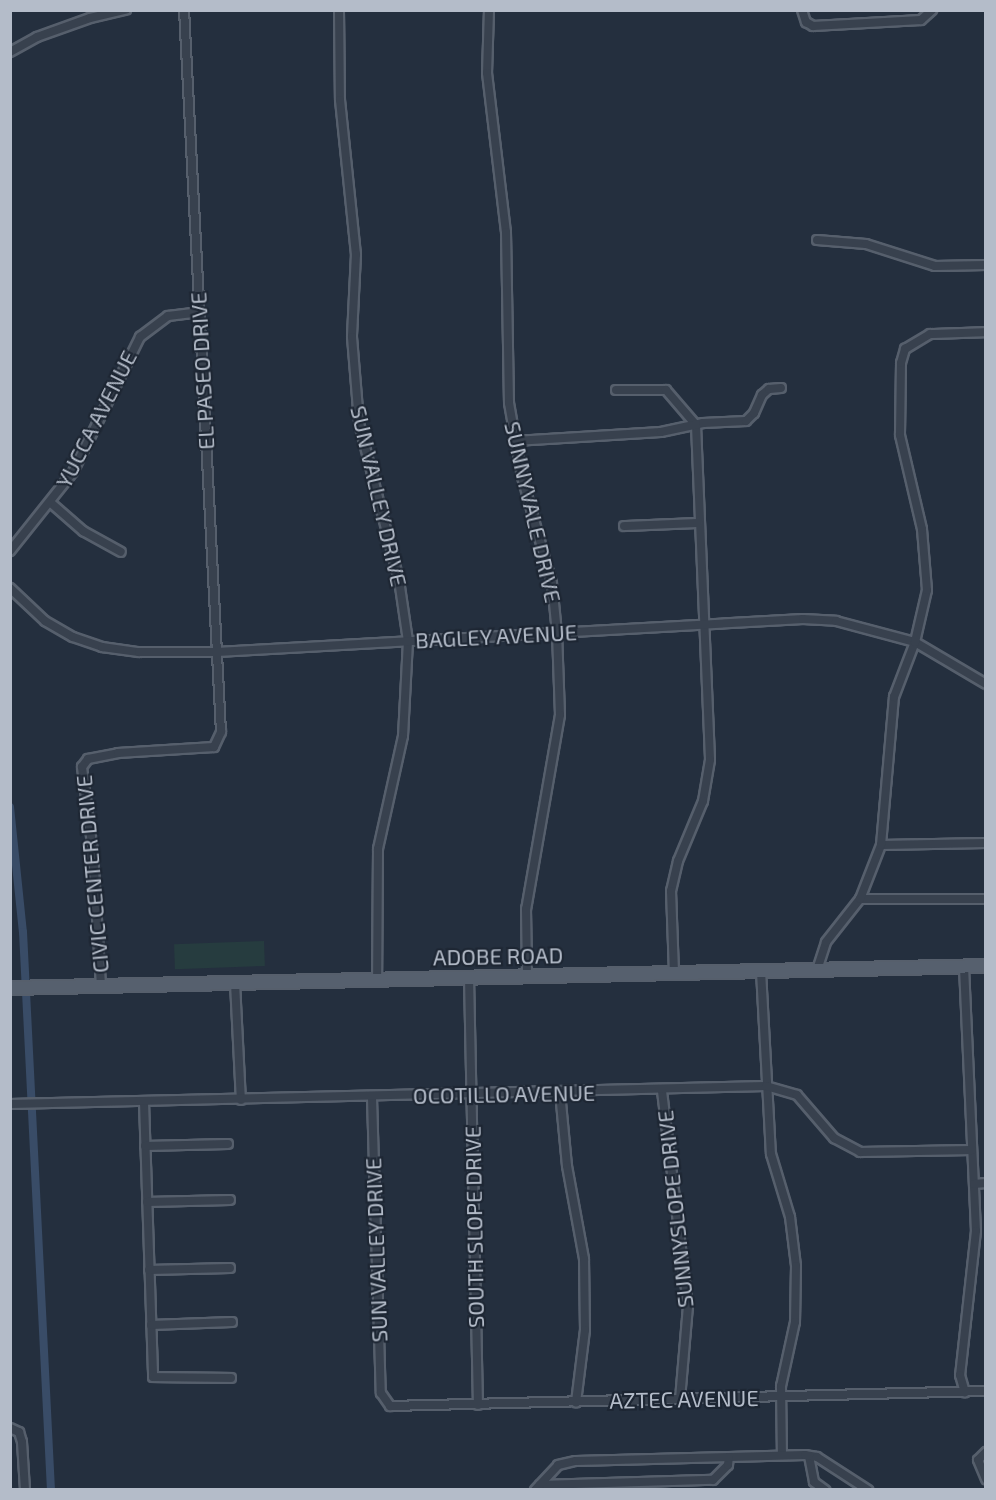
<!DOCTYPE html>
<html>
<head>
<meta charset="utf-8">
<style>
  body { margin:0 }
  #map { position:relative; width:996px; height:1500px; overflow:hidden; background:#242f3e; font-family:"Exo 2",sans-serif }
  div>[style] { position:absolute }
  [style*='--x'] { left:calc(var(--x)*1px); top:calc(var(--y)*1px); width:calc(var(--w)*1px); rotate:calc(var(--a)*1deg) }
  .green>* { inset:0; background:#263c3f; transform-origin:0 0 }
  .canal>* { height:8px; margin:-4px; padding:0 4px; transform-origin:4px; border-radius:4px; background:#394c67 }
  .roads { filter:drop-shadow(2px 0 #565f6c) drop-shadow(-2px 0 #565f6c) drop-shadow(0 2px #565f6c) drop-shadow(0 -2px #565f6c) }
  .street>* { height:8px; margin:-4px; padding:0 4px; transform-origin:4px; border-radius:4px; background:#38414e }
  .primary>* { height:12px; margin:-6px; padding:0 6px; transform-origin:6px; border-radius:6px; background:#56606e }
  span { translate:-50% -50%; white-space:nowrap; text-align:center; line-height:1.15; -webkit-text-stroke:4.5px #1d2633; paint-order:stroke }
  .street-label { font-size:22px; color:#b4bcc9 }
  .frame { position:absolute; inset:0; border:12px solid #b4bcc9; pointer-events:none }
</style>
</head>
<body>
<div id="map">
  <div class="green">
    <i style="left:264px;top:941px;width:25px;height:90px;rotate:88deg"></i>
  </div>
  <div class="canal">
    <i style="--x:10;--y:807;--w:126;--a:84.1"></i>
    <i style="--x:23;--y:932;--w:559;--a:87.13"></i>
  </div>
  <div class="roads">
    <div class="street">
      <i style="--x:339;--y:10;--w:90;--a:89.4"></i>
      <i style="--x:340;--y:100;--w:155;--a:84.1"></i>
      <i style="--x:356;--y:254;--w:83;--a:92.8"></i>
      <i style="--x:352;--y:337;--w:86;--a:85.3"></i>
      <i style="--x:359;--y:423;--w:162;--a:75.7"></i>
      <i style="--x:399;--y:580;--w:62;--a:81.6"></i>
      <i style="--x:408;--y:641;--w:95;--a:93"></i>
      <i style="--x:403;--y:736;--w:116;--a:102.5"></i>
      <i style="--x:378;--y:849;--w:130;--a:90.4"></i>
      <i style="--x:489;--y:10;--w:63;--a:91.8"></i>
      <i style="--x:487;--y:73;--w:160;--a:83.2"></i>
      <i style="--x:506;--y:232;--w:171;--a:89"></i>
      <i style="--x:509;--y:403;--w:75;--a:80"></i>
      <i style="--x:522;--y:477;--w:110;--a:74.2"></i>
      <i style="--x:552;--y:583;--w:50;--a:84.3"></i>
      <i style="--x:557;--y:633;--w:82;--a:87.9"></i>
      <i style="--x:560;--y:715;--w:197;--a:99.9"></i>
      <i style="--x:526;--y:909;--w:67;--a:89.1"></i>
      <i style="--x:802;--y:10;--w:13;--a:72"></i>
      <i style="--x:806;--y:22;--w:8;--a:30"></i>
      <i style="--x:813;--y:26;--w:108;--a:-3.2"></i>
      <i style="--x:921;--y:20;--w:15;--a:-42"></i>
      <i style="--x:10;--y:52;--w:31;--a:-29"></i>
      <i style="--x:37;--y:37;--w:56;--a:-19.7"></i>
      <i style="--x:90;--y:18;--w:37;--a:-13"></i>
      <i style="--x:817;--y:240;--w:49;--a:4.7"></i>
      <i style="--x:866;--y:244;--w:72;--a:17.7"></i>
      <i style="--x:935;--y:266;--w:51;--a:-1.1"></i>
      <i style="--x:616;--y:390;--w:50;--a:0"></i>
      <i style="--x:666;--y:390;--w:46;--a:49.4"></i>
      <i style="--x:696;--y:425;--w:335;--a:87.6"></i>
      <i style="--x:710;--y:760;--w:42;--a:99.7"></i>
      <i style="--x:703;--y:801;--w:65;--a:112.6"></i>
      <i style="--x:678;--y:861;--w:31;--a:103"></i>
      <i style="--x:671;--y:891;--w:82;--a:87.9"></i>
      <i style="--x:515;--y:441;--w:146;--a:-3.5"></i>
      <i style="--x:661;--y:432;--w:43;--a:-12.1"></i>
      <i style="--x:703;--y:423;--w:43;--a:-2.7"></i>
      <i style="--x:746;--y:421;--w:11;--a:-45"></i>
      <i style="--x:754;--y:413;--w:20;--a:-66"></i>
      <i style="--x:762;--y:395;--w:9;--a:-41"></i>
      <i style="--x:769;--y:389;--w:12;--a:-5"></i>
      <i style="--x:51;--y:503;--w:43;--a:41.2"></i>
      <i style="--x:83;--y:531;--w:43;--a:28.9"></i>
      <i style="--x:624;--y:526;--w:75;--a:-2.3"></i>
      <i style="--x:10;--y:551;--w:101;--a:-51.4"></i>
      <i style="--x:73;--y:472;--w:151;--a:-63.6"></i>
      <i style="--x:140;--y:337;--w:35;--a:-37"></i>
      <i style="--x:168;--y:316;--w:31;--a:-7"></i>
      <i style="--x:10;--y:588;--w:48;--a:43.3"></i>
      <i style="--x:45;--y:621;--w:32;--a:30"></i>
      <i style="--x:73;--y:637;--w:31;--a:19"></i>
      <i style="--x:102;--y:647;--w:37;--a:8"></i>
      <i style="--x:139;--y:652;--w:78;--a:0"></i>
      <i style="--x:217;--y:652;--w:587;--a:-3.22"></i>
      <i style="--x:803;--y:619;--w:33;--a:3"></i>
      <i style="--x:836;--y:621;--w:82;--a:14.9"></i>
      <i style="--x:915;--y:642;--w:82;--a:30.6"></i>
      <i style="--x:881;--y:845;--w:105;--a:-1.1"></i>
      <i style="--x:860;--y:899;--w:126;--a:0"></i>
      <i style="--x:964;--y:967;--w:264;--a:87.4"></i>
      <i style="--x:976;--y:1231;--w:145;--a:96.3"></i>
      <i style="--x:960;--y:1375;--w:18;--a:74"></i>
      <i style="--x:817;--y:970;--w:29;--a:-72"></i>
      <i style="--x:826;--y:942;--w:55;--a:-51.7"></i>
      <i style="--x:860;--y:899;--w:58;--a:-68.7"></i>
      <i style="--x:881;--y:845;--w:149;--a:-85"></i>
      <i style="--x:894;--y:697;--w:59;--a:-69.1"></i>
      <i style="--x:915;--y:642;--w:53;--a:-77"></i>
      <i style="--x:927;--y:590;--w:61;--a:-94.7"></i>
      <i style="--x:922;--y:529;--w:97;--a:-103.2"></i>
      <i style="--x:900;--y:435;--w:72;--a:-89.2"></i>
      <i style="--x:901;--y:363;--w:15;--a:-74"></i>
      <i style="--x:905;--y:349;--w:29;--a:-31"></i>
      <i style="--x:930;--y:334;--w:56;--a:-2"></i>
      <i style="--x:761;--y:971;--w:183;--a:86.9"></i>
      <i style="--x:771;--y:1154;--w:66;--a:73.2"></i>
      <i style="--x:790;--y:1217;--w:49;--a:83"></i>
      <i style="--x:796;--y:1266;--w:56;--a:91"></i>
      <i style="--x:795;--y:1322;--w:66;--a:102.3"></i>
      <i style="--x:781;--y:1386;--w:69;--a:89.2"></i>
      <i style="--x:469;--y:977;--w:428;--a:88.8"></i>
      <i style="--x:235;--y:983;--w:117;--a:87.1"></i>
      <i style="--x:101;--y:986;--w:134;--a:-93.4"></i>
      <i style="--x:93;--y:852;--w:86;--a:-97.4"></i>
      <i style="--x:82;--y:767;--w:10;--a:-53"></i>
      <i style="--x:88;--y:759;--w:31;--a:-11"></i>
      <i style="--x:118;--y:753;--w:96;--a:-3.6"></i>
      <i style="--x:214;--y:747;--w:17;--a:-65"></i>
      <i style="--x:221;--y:732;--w:723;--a:-92.93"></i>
      <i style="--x:662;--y:1091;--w:217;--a:83.1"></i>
      <i style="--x:688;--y:1306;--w:93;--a:94.9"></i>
      <i style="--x:560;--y:1092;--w:74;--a:84.6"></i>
      <i style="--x:567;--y:1166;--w:95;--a:79.6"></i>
      <i style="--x:584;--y:1259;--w:71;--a:89.2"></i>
      <i style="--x:585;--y:1330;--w:73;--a:97.1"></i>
      <i style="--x:372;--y:1098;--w:295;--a:88.3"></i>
      <i style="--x:381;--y:1393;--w:16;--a:55"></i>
      <i style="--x:390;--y:1406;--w:596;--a:-1.44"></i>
      <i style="--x:144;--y:1102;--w:275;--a:88.1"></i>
      <i style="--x:153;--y:1377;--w:78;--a:0.7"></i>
      <i style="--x:10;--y:1104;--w:756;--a:-1.36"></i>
      <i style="--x:766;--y:1086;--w:32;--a:16"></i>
      <i style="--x:797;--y:1095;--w:57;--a:49.3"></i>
      <i style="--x:834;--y:1138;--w:30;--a:28"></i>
      <i style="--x:860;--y:1152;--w:112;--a:-1"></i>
      <i style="--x:145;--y:1146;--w:83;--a:-1.4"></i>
      <i style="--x:974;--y:1184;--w:12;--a:-5"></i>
      <i style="--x:147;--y:1202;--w:83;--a:-1.4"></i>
      <i style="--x:149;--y:1270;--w:81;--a:-1.4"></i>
      <i style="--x:151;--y:1325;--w:81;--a:-2.1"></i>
      <i style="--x:10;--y:1428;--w:10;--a:24"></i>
      <i style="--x:19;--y:1432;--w:10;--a:73"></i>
      <i style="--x:22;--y:1442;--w:48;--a:86.4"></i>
      <i style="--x:986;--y:1452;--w:11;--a:135"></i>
      <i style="--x:978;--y:1460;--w:21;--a:67"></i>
      <i style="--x:809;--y:1456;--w:26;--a:79"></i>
      <i style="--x:814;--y:1482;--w:14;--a:36"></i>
      <i style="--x:540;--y:1485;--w:173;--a:-1.7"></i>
      <i style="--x:713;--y:1480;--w:21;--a:-45"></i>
      <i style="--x:728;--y:1465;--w:8;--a:-83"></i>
      <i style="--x:729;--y:1457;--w:76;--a:-1.5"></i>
      <i style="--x:805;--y:1455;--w:12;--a:9"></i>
      <i style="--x:817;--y:1457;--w:61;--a:32.9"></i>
      <i style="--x:535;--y:1490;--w:34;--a:-47"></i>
      <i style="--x:558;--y:1465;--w:18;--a:-13"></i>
      <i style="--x:576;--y:1461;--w:153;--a:-1.5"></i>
    </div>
    <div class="primary">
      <i style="--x:10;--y:988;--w:976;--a:-1.29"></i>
    </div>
  </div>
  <div class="street-label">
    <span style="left:202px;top:371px;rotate:-93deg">EL PASEO DRIVE</span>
    <span style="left:96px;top:419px;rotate:-63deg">YUCCA AVENUE</span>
    <span style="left:379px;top:496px;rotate:77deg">SUN VALLEY DRIVE</span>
    <span style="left:533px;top:512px;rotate:77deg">SUNNYVALE DRIVE</span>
    <span style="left:496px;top:636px;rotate:-3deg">BAGLEY AVENUE</span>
    <span style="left:92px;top:874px;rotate:-95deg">CIVIC CENTER DRIVE</span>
    <span style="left:498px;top:956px;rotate:-1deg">ADOBE ROAD</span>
    <span style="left:504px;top:1094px;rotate:-1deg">OCOTILLO AVENUE</span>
    <span style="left:675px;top:1209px;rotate:-96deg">SUNNYSLOPE DRIVE</span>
    <span style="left:474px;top:1227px;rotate:-91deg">SOUTH SLOPE DRIVE</span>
    <span style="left:376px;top:1250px;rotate:-92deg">SUN VALLEY DRIVE</span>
    <span style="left:684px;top:1399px;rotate:-1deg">AZTEC AVENUE</span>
  </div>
  <div class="frame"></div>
</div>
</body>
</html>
